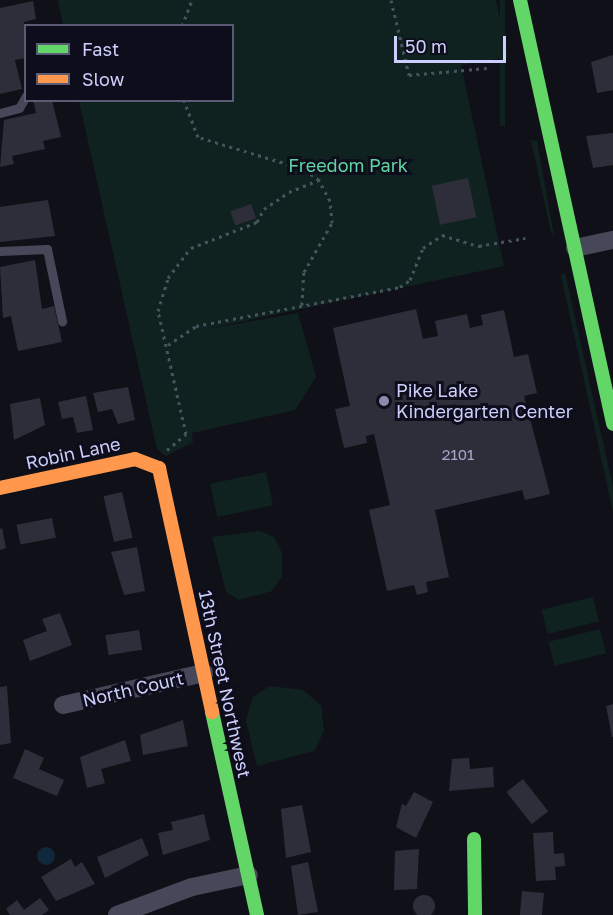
<!DOCTYPE html>
<html>
<head>
<meta charset="utf-8">
<style>
  body { margin:0 }
  #map { position:relative; width:613px; height:915px; overflow:hidden; background:#101018; font-family:"Golos Text",sans-serif }
  div>[style] { position:absolute }
  [style*='--x'] { left:calc(var(--x)*1px); top:calc(var(--y)*1px); width:calc(var(--w)*1px); rotate:calc(var(--a)*1deg) }
  .green>* { inset:0; background:#102220; transform-origin:0 0 }
  .water>* { inset:0; background:#0f283b }
  .round { border-radius:50% }
  .building>* { inset:0; background:#2e2e3b; transform-origin:0 0 }
  .path>* { height:3px; margin-top:-1.5px; transform-origin:0; background:repeating-linear-gradient(90deg,#46555d 0 3px,transparent 0 7.5px) }
  .lane>* { height:9px; margin:-4.5px; padding:0 4.5px; transform-origin:4.5px; border-radius:4.5px; background:#464859 }
  .street>* { height:18px; margin:-9px; padding:0 9px; transform-origin:9px; border-radius:9px; background:#464859 }
  .fast>* { height:14px; margin:-7px; padding:0 7px; transform-origin:7px; border-radius:7px; background:#63d668 }
  .slow>* { height:14px; margin:-7px; padding:0 7px; transform-origin:7px; border-radius:7px; background:#ff974d }
  .dots>* { width:16px; height:16px; translate:-50% -50%; box-sizing:border-box; border:3px solid #0d0d1c; border-radius:50% }
  span { translate:-50% -50%; white-space:nowrap; text-align:center; line-height:1.15; -webkit-text-stroke:6px #0d0d1c; paint-order:stroke }
  .number-label { font-size:15px; color:#a4a7cb }
  .number-label span { -webkit-text-stroke-width:0 }
  .park-label { font-size:18px; color:#5ed5a2 }
  .poi-label { font-size:18px; color:#cccffb }
  .left { translate:0 -50%; text-align:left }
  .street-label { font-size:18px; color:#cccffb }
  .legend { position:absolute; left:24px; top:24px; width:210px; height:78px; box-sizing:border-box; background:#0d0d1c; border:2px solid #595b75; margin:0; padding:8px 10px; list-style:none; font-size:18px; color:#cccffb }
  .legend li { display:flex; align-items:center; gap:12px; height:30px }
  .legend b { width:30px; border:2px solid #595b75 }
  .scale { position:absolute; left:394px; top:36px; width:112px; height:27px; box-sizing:border-box; border:3px solid #cccffb; border-top:0; padding-left:8px; font-size:18px; line-height:21px; white-space:nowrap; color:#cccffb; -webkit-text-stroke:4px #0d0d1c; paint-order:stroke }
</style>
</head>
<body>
<div id="map">
  <div class="green">
    <i style="clip-path:polygon(58px 0,496px 0,508px 57px,461px 65px,504px 266px,202px 330px,298px 313px,316px 377px,295px 410px,192px 433px,193px 442px,166px 456px,157px 449px,79px 101px,232px 100px,232px 26px,63px 25px)"></i>
    <i style="left:500px;top:0;width:5px;height:126px"></i>
    <i style="clip-path:polygon(531px 140px,537px 141px,554px 235px,551px 232px)"></i>
    <i style="clip-path:polygon(565px 273px,613px 487px,613px 512px,561px 275px)"></i>
    <i style="left:266px;top:472px;width:34px;height:57px;rotate:78deg"></i>
    <i style="clip-path:polygon(260px 531px,274px 537px,282px 553px,282px 576px,272px 591px,239px 600px,226px 592px,212px 537px)"></i>
    <i style="left:593px;top:597px;width:25px;height:53px;rotate:76deg"></i>
    <i style="left:600px;top:629px;width:25px;height:53px;rotate:76deg"></i>
    <i style="clip-path:polygon(270px 686px,303px 690px,321px 705px,324px 731px,314px 751px,257px 766px,246px 720px,253px 697px)"></i>
  </div>
  <div class="water">
    <i class="round" style="left:37px;top:847px;width:18px;height:18px"></i>
  </div>
  <div class="building">
    <i style="clip-path:polygon(33px 1px,36px 19px,24px 22px,26px 58px,15px 60px,22px 89px,0 94px,0 8px)"></i>
    <i style="clip-path:polygon(613px 55px,613px 90px,597px 93px,591px 62px)"></i>
    <i style="clip-path:polygon(33px 100px,52px 100px,61px 137px,43px 141px,45px 149px,12px 156px,14px 164px,0 167px,4px 120px,36px 113px)"></i>
    <i style="clip-path:polygon(613px 133px,613px 165px,593px 168px,586px 136px)"></i>
    <i style="left:468px;top:178px;width:40px;height:37px;rotate:78deg"></i>
    <i style="clip-path:polygon(48px 200px,55px 236px,0 242px,0 207px)"></i>
    <i style="left:251px;top:204px;width:15px;height:22px;rotate:70deg"></i>
    <i style="clip-path:polygon(35px 260px,42px 309px,54px 306px,62px 342px,18px 351px,11px 316px,3px 318px,0 267px)"></i>
    <i style="clip-path:polygon(416px 309px,423px 339px,438px 336px,435px 321px,467px 314px,470px 328px,483px 325px,481px 315px,504px 310px,514px 357px,528px 354px,537px 393px,524px 396px,550px 494px,525px 500px,522px 490px,435px 510px,449px 577px,426px 582px,428px 592px,417px 595px,414px 585px,387px 591px,369px 510px,390px 505px,374px 434px,366px 436px,367px 443px,344px 448px,335px 409px,350px 406px,333px 328px)"></i>
    <i style="clip-path:polygon(128px 387px,135px 420px,118px 424px,112px 409px,98px 412px,93px 393px)"></i>
    <i style="clip-path:polygon(86px 396px,93px 430px,77px 433px,73px 417px,62px 419px,58px 402px)"></i>
    <i style="clip-path:polygon(40px 398px,45px 425px,14px 440px,10px 404px)"></i>
    <i style="left:122px;top:492px;width:47px;height:19px;rotate:77deg"></i>
    <i style="left:52px;top:518px;width:20px;height:36px;rotate:79deg"></i>
    <i style="clip-path:polygon(2px 528px,6px 548px,0 550px,0 529px)"></i>
    <i style="clip-path:polygon(137px 547px,145px 591px,124px 595px,111px 552px)"></i>
    <i style="clip-path:polygon(60px 613px,72px 645px,30px 661px,23px 640px,47px 631px,42px 619px)"></i>
    <i style="left:139px;top:630px;width:20px;height:34px;rotate:81deg"></i>
    <i style="clip-path:polygon(7px 686px,11px 743px,0 745px,0 687px)"></i>
    <i style="clip-path:polygon(613px 704px,613px 737px,612px 737px,606px 706px)"></i>
    <i style="clip-path:polygon(183px 720px,188px 746px,143px 755px,140px 735px)"></i>
    <i style="clip-path:polygon(125px 740px,131px 761px,101px 769px,105px 783px,87px 788px,80px 757px)"></i>
    <i style="clip-path:polygon(25px 749px,44px 758px,39px 769px,64px 780px,57px 796px,13px 778px)"></i>
    <i style="clip-path:polygon(469px 758px,470px 769px,493px 767px,494px 787px,449px 791px,452px 759px)"></i>
    <i style="left:523px;top:779px;width:41px;height:21px;rotate:52deg"></i>
    <i style="clip-path:polygon(414px 792px,433px 802px,416px 838px,396px 827px,402px 804px,406px 806px)"></i>
    <i style="clip-path:polygon(302px 805px,311px 852px,286px 858px,281px 809px)"></i>
    <i style="clip-path:polygon(204px 814px,210px 840px,163px 855px,158px 833px,173px 830px,171px 822px)"></i>
    <i style="clip-path:polygon(553px 832px,554px 854px,564px 853px,565px 866px,555px 867px,556px 880px,536px 881px,533px 833px)"></i>
    <i style="clip-path:polygon(142px 838px,149px 855px,105px 878px,97px 857px)"></i>
    <i style="clip-path:polygon(419px 849px,417px 889px,394px 890px,395px 851px)"></i>
    <i style="clip-path:polygon(71px 859px,75px 867px,82px 862px,95px 884px,56px 901px,41px 877px)"></i>
    <i style="clip-path:polygon(308px 862px,318px 912px,298px 915px,291px 866px)"></i>
    <i style="left:522px;top:891px;width:22px;height:24px;rotate:5deg"></i>
    <i class="round" style="left:413px;top:895px;width:22px;height:22px"></i>
    <i style="clip-path:polygon(40px 898px,49px 910px,42px 915px,10px 915px,6px 909px,17px 900px,24px 910px)"></i>
  </div>
  <div class="path">
    <i style="--x:391;--y:0;--w:77;--a:76.5"></i>
    <i style="--x:409;--y:75;--w:78;--a:-5.1"></i>
    <i style="--x:182;--y:26;--w:28;--a:-69"></i>
    <i style="--x:302;--y:305;--w:33;--a:-87"></i>
    <i style="--x:304;--y:272;--w:56;--a:-60.3"></i>
    <i style="--x:332;--y:223;--w:22;--a:-95"></i>
    <i style="--x:330;--y:201;--w:24;--a:-118"></i>
    <i style="--x:168;--y:345;--w:34;--a:-34"></i>
    <i style="--x:196;--y:326;--w:208;--a:-10.8"></i>
    <i style="--x:400;--y:287;--w:12;--a:-35"></i>
    <i style="--x:410;--y:280;--w:35;--a:-68"></i>
    <i style="--x:423;--y:248;--w:23;--a:-34"></i>
    <i style="--x:442;--y:235;--w:39;--a:17"></i>
    <i style="--x:479;--y:246;--w:47;--a:-9.9"></i>
    <i style="--x:167;--y:450;--w:25;--a:-40"></i>
    <i style="--x:186;--y:434;--w:126;--a:-102.8"></i>
    <i style="--x:158;--y:311;--w:34;--a:-73"></i>
    <i style="--x:168;--y:278;--w:38;--a:-53"></i>
    <i style="--x:191;--y:248;--w:71;--a:-21.5"></i>
    <i style="--x:257;--y:222;--w:15;--a:-62"></i>
    <i style="--x:264;--y:209;--w:30;--a:-34"></i>
    <i style="--x:289;--y:192;--w:32;--a:-22"></i>
    <i style="--x:319;--y:180;--w:19;--a:-144"></i>
    <i style="--x:304;--y:169;--w:111;--a:-163.2"></i>
    <i style="--x:198;--y:137;--w:40;--a:-111"></i>
  </div>
  <div class="lane">
    <i style="--x:0;--y:113;--w:20;--a:-15"></i>
    <i style="--x:19;--y:108;--w:14;--a:-60"></i>
    <i style="--x:0;--y:251;--w:47;--a:-2.4"></i>
    <i style="--x:47;--y:249;--w:74;--a:78.2"></i>
  </div>
  <div class="street">
    <i style="--x:575;--y:248;--w:39;--a:-12"></i>
    <i style="--x:63;--y:705;--w:145;--a:-12.8"></i>
    <i style="--x:117;--y:915;--w:80;--a:-20.5"></i>
    <i style="--x:192;--y:887;--w:58;--a:-11.9"></i>
  </div>
  <div class="fast">
    <i style="--x:520;--y:0;--w:434;--a:77.6"></i>
    <i style="--x:212;--y:712;--w:208;--a:77.5"></i>
    <i style="--x:474;--y:839;--w:76;--a:89.2"></i>
  </div>
  <div class="slow">
    <i style="--x:0;--y:488;--w:138;--a:-12.1"></i>
    <i style="--x:135;--y:459;--w:26;--a:21"></i>
    <i style="--x:159;--y:468;--w:250;--a:77.7"></i>
  </div>
  <div class="dots">
    <i style="left:384px;top:401px;background:#8a8cac"></i>
  </div>
  <div class="number-label">
    <span style="left:458px;top:455px">2101</span>
  </div>
  <div class="park-label">
    <span style="left:348px;top:165px">Freedom Park</span>
  </div>
  <div class="poi-label">
    <span class="left" style="left:396px;top:401px">Pike Lake<br>Kindergarten Center</span>
  </div>
  <div class="street-label">
    <span style="left:73px;top:453px;rotate:-12deg">Robin Lane</span>
    <span style="left:225px;top:684px;rotate:78deg">13th Street Northwest</span>
    <span style="left:133px;top:689px;rotate:-13deg">North Court</span>
  </div>
  <ul class="legend">
  <li><b style="height:8px;background:#63d668"></b>Fast</li>
  <li><b style="height:8px;background:#ff974d"></b>Slow</li>
  </ul>
  <div class="scale">50 m</div>
</div>
</body>
</html>
